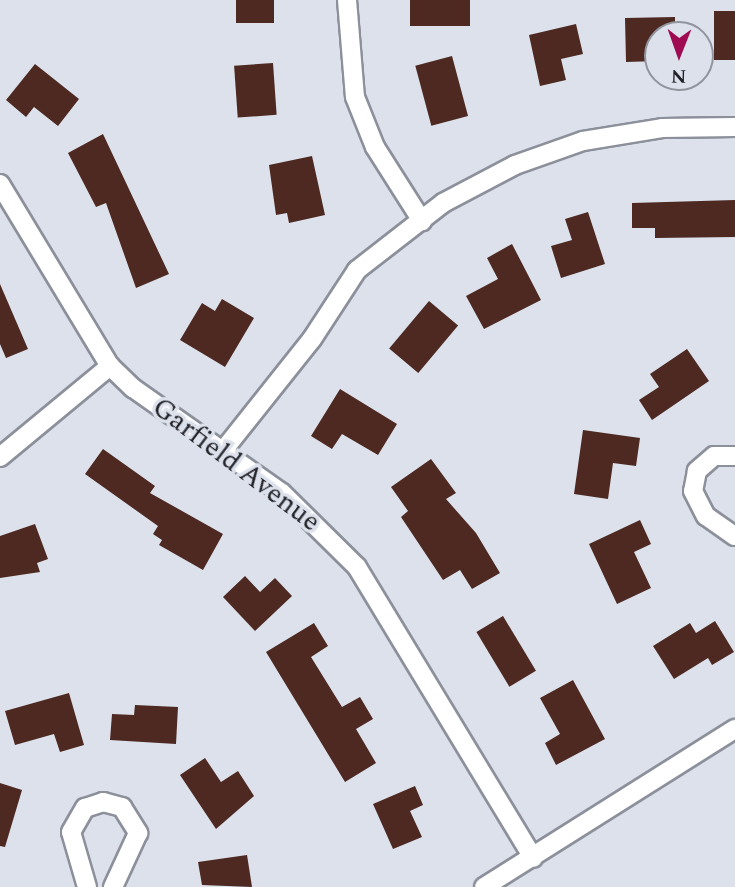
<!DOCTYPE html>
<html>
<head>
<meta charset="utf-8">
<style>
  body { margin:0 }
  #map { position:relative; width:735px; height:887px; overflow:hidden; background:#dce1ec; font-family:Spectral,serif }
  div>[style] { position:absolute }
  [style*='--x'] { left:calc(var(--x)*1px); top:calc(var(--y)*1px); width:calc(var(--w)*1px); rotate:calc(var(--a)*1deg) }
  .building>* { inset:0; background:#4d2921; transform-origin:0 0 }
  .roads { filter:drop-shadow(2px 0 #8c909b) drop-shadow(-2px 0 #8c909b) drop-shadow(0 2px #8c909b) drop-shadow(0 -2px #8c909b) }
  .minor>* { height:18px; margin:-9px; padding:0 9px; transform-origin:9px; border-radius:9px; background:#fff }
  span { translate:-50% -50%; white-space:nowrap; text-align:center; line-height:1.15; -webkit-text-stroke:7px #dce1ec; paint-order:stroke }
  .street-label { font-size:28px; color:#202126 }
  .north { position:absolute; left:644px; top:21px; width:70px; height:70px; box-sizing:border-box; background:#dce1ec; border:2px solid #91949d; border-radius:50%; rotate:181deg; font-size:19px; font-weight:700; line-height:28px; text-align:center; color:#202126 }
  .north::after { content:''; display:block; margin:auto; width:24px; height:32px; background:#9f0c54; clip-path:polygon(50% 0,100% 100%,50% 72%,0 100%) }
</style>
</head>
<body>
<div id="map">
  <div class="building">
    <i style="left:236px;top:0;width:38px;height:23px"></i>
    <i style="left:410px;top:0;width:60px;height:26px"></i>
    <i style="left:714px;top:11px;width:21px;height:49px"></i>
    <i style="clip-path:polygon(675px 17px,675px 35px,658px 35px,658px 61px,626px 62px,625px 18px)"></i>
    <i style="clip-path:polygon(576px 24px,583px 54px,561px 59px,566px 80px,540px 86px,529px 35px)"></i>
    <i style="left:452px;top:56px;width:62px;height:38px;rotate:75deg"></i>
    <i style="left:273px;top:63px;width:52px;height:39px;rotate:86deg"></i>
    <i style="clip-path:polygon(35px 64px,79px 99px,58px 126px,34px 107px,26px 117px,6px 100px)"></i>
    <i style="clip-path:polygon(103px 134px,169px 274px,136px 288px,106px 203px,96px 207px,68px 153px)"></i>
    <i style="clip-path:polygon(312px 156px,325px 215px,289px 223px,287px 213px,276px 215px,269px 165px)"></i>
    <i style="clip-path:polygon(735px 200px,735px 237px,655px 238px,655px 228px,632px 228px,632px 203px)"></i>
    <i style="clip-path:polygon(588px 212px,605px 264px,561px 278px,551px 246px,572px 240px,565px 219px)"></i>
    <i style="clip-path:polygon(512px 244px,541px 300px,484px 329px,466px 296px,498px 279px,487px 258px)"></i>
    <i style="clip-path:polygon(0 284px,28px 349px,6px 358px,0 344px)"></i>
    <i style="clip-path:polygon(222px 299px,254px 318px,225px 367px,180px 340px,202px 303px,215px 311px)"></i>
    <i style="left:429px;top:301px;width:38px;height:62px;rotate:40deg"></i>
    <i style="clip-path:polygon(687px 349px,709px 381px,652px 420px,639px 400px,659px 387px,650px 374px)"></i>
    <i style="clip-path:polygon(340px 389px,397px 424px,378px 455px,342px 434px,332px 449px,311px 436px)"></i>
    <i style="clip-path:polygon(583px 430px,640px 438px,636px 466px,613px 463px,608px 499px,574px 494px)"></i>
    <i style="clip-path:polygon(103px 449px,155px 486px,150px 493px,223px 534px,203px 570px,159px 545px,162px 540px,153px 534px,158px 526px,85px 474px)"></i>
    <i style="clip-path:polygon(431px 459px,456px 493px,446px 499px,476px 533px,500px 573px,472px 589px,460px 570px,443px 580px,401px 517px,408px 511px,391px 487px)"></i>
    <i style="clip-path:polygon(640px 520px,651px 544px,634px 552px,651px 588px,617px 604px,589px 544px)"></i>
    <i style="clip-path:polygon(35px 524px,48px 559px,37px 563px,40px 572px,0 578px,0 536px)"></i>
    <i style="clip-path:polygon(245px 576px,260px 592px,275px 578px,292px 596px,255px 631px,223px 597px)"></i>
    <i style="left:503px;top:616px;width:64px;height:31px;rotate:59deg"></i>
    <i style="clip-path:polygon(715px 621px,734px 652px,712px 665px,708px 658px,674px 679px,653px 646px,690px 623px,696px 633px)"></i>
    <i style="clip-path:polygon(314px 623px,328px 646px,311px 657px,342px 707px,360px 697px,373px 719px,356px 729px,376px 763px,345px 782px,266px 652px)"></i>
    <i style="clip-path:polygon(573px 680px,605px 739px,556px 765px,545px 743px,560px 734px,540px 698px)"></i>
    <i style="clip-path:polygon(69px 693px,84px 745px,60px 752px,54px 734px,15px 745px,5px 711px)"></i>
    <i style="clip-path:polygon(135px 705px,178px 707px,176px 744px,110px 740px,112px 714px,134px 715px)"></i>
    <i style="clip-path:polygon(205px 758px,221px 782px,238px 771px,254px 796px,216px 829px,180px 775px)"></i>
    <i style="clip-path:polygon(0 783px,22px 790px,5px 847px,0 846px)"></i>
    <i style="clip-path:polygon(415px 786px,423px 805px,410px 811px,422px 837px,393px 849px,373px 804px)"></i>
    <i style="clip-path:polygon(247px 855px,252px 887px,202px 885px,198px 862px)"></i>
  </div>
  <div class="roads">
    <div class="minor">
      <i style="--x:347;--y:0;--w:97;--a:85.3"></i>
      <i style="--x:355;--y:97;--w:54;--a:68.2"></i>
      <i style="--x:375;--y:147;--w:88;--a:57.6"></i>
      <i style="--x:0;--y:184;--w:213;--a:58.9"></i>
      <i style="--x:110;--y:366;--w:32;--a:44"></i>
      <i style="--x:133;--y:388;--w:182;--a:35.2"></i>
      <i style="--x:282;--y:493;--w:105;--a:44.6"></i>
      <i style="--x:357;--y:567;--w:340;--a:58.8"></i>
      <i style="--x:222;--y:452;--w:144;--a:-51.5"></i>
      <i style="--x:312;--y:339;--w:82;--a:-56.9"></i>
      <i style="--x:357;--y:270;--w:109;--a:-37.9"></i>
      <i style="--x:443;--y:203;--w:81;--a:-27.8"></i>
      <i style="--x:515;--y:165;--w:72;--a:-19.4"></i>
      <i style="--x:583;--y:141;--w:80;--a:-9.3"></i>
      <i style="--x:662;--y:128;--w:73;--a:-0.8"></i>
      <i style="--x:735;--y:456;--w:21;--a:180"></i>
      <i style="--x:714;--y:456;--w:23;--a:139"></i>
      <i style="--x:697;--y:471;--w:20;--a:101"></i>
      <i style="--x:693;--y:491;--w:28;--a:63"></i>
      <i style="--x:706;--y:516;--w:35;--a:35"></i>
      <i style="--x:0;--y:457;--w:143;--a:-39.6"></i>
      <i style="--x:87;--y:887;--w:57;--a:-106.2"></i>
      <i style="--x:71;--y:832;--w:28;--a:-60"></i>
      <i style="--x:85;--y:808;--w:19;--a:-18"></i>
      <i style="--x:103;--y:802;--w:20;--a:15"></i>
      <i style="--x:122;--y:807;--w:31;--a:58"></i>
      <i style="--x:138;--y:833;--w:60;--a:114.8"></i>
      <i style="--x:484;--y:887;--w:297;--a:-32.2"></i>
    </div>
  </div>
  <div class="street-label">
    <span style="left:236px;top:465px;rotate:37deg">Garfield Avenue</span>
  </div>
  <div class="north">N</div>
</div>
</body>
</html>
